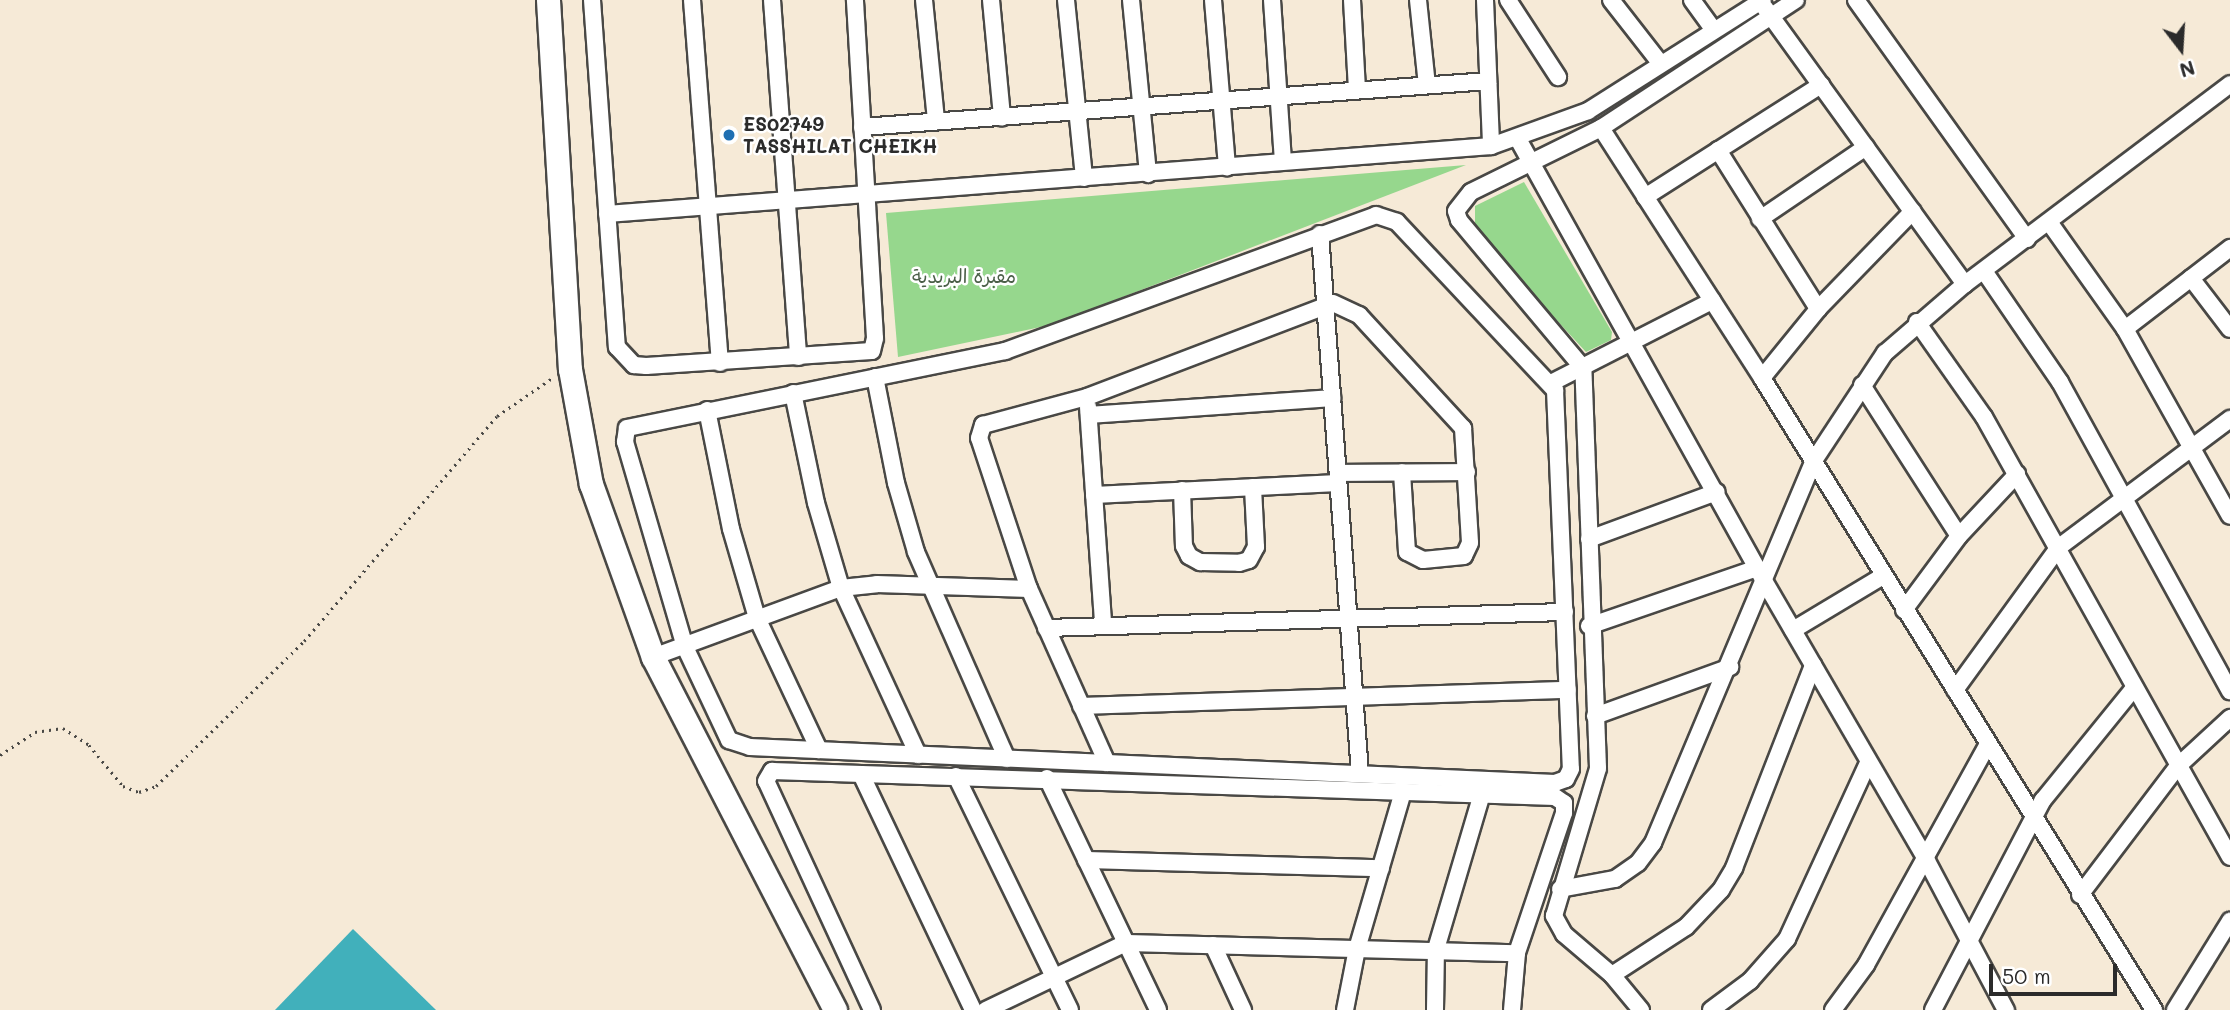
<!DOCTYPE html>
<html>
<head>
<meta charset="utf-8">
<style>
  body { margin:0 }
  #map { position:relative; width:2230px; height:1010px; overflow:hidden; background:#f6ead7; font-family:Mali,"Playpen Sans Arabic",sans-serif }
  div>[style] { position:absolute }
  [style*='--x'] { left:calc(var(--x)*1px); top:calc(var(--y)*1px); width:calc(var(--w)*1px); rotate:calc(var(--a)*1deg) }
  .green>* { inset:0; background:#96d78d }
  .water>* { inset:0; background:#41b0bb }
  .path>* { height:2.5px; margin-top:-1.25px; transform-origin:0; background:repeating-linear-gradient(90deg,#494845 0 2px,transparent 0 7px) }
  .roads { filter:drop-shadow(2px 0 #494845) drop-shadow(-2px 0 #494845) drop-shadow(0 2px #494845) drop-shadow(0 -2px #494845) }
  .street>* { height:16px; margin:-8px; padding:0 8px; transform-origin:8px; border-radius:8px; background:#fff }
  .secondary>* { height:23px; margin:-11.5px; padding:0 11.5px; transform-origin:11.5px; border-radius:11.5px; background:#fff }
  .dots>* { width:19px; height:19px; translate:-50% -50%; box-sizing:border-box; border:4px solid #fff; border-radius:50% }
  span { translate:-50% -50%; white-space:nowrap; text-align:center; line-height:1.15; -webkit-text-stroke:5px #fff; paint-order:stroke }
  .poi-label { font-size:19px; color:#2b2b2b; font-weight:700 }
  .left { translate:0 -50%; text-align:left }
  .park-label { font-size:19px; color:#4b5f48 }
  .north { position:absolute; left:2146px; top:14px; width:70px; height:70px; -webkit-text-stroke:5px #fff; paint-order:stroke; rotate:163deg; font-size:19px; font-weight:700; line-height:28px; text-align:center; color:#2b2b2b }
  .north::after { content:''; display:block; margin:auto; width:24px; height:32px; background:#2b2b2b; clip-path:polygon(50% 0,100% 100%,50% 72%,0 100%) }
  .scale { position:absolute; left:1989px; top:964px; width:128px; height:32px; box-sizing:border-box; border:4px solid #2b2b2b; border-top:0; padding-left:9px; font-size:21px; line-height:24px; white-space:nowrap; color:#2b2b2b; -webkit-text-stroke:5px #fff; paint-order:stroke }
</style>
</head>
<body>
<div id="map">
  <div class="green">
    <i style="clip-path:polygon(1466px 165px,1050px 325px,898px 357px,886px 213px)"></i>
    <i style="clip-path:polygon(1524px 182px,1612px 332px,1611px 340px,1586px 352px,1475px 232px,1475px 206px)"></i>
  </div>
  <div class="water">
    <i style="clip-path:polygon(353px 929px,436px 1010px,275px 1010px)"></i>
  </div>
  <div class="path">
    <i style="--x:0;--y:755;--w:42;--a:-33.3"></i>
    <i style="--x:35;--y:732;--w:28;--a:-8"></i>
    <i style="--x:63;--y:728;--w:31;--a:33"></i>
    <i style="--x:89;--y:745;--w:53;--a:50.3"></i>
    <i style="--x:123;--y:786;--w:17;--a:21"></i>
    <i style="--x:139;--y:792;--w:18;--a:-19"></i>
    <i style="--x:156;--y:786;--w:207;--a:-44.4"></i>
    <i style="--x:304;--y:641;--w:296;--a:-49.4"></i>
    <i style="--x:497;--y:416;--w:67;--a:-34.6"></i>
  </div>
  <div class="roads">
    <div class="street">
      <i style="--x:592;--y:0;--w:348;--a:85.9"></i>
      <i style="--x:617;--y:347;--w:25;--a:47"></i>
      <i style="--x:634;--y:365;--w:12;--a:5"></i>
      <i style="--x:646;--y:366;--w:226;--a:-3.8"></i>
      <i style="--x:872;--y:351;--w:13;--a:-77"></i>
      <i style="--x:875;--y:338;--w:339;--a:-93.4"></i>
      <i style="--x:692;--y:0;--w:364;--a:85.6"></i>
      <i style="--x:772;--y:0;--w:358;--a:85.8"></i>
      <i style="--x:924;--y:0;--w:122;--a:84.3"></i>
      <i style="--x:991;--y:0;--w:118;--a:84.6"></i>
      <i style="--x:1066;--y:0;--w:179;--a:84.2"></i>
      <i style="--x:1131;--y:0;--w:175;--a:84.4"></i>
      <i style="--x:1213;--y:0;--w:168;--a:85.2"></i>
      <i style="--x:1272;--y:0;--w:160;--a:86.1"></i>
      <i style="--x:1352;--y:0;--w:90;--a:86.8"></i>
      <i style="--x:1418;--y:0;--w:85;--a:84"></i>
      <i style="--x:1485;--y:0;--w:146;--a:87.6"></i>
      <i style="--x:1508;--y:0;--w:92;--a:57"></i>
      <i style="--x:1611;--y:0;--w:81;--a:52"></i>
      <i style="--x:1692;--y:0;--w:37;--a:54"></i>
      <i style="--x:1856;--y:0;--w:294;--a:54.4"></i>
      <i style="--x:1765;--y:8;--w:341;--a:54.1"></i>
      <i style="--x:862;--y:127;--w:628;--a:-4.2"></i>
      <i style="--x:1601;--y:128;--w:297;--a:57.2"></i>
      <i style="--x:1762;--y:378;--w:744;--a:58.19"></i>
      <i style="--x:1518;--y:139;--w:504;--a:60.89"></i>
      <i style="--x:1763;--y:579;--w:326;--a:59.8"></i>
      <i style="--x:1927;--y:861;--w:169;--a:62.1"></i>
      <i style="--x:1718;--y:150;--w:188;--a:57.8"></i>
      <i style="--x:1645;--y:197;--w:209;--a:-32.5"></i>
      <i style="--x:607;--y:214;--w:887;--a:-4.4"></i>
      <i style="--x:1491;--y:146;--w:103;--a:-19.8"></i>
      <i style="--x:1588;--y:111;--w:207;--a:-32.4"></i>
      <i style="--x:1376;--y:215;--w:22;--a:18"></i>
      <i style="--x:1397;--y:222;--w:231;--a:46.8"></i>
      <i style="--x:1555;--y:390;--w:379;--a:87.6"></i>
      <i style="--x:1571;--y:769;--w:11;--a:117"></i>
      <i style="--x:1566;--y:779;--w:12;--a:160"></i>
      <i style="--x:1555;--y:783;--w:806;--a:-177.44"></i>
      <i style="--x:750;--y:747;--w:22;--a:-162"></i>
      <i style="--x:729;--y:740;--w:103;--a:-115.3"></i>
      <i style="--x:685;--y:647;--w:214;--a:-106.3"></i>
      <i style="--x:625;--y:442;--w:14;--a:-82"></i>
      <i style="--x:627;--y:428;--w:386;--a:-11.5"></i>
      <i style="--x:1005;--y:351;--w:395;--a:-20.1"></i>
      <i style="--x:1760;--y:219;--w:128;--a:-34.2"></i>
      <i style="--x:2049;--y:222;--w:131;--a:54.6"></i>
      <i style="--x:2125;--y:329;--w:214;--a:60.7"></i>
      <i style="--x:1320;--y:234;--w:541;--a:85.76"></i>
      <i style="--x:1984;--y:271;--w:135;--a:55.6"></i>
      <i style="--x:2060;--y:382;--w:353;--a:61.2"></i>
      <i style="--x:2191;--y:278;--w:64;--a:52.6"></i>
      <i style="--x:1917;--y:322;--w:116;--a:54.8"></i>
      <i style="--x:1984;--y:417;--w:504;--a:60.79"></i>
      <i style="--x:2125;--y:329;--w:133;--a:-37.6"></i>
      <i style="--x:875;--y:377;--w:108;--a:78.8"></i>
      <i style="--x:896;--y:483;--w:72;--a:73.8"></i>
      <i style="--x:916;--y:552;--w:226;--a:66.3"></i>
      <i style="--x:1762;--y:378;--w:89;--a:-50.9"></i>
      <i style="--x:1818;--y:309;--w:136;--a:-45.9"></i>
      <i style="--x:1551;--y:383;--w:181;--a:-27"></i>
      <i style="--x:1862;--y:385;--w:179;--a:57.3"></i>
      <i style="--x:793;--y:393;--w:112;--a:78.2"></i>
      <i style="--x:816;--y:503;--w:89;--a:73.6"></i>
      <i style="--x:841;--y:588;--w:184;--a:65.2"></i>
      <i style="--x:1088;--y:407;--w:218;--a:86"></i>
      <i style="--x:707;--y:410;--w:121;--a:78.6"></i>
      <i style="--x:731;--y:529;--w:93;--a:73.7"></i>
      <i style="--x:757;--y:618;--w:146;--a:64.8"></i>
      <i style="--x:1089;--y:415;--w:244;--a:-4"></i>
      <i style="--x:1338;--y:473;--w:129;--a:-0.4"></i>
      <i style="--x:1182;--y:490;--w:56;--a:88"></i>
      <i style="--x:1184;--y:546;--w:11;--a:63"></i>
      <i style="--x:1189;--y:556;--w:13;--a:29"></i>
      <i style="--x:1200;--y:562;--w:39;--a:1"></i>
      <i style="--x:1239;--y:563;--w:10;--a:-17"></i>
      <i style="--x:1249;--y:560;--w:15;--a:-62"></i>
      <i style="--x:1256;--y:547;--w:60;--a:-92.9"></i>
      <i style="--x:1094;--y:495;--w:244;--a:-2.8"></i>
      <i style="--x:1589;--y:539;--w:136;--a:-20.2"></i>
      <i style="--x:1904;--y:610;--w:92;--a:-53.4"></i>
      <i style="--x:1959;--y:536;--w:85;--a:-46.9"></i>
      <i style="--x:1589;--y:626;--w:178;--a:-19"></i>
      <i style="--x:1046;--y:628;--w:519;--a:-1.77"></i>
      <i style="--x:1793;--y:630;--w:105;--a:-31"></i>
      <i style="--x:653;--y:657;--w:200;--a:-20.2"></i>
      <i style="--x:841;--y:588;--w:36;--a:-6"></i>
      <i style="--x:877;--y:584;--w:152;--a:1.9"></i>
      <i style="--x:1955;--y:690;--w:177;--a:-54"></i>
      <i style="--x:2059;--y:547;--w:214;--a:-36.8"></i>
      <i style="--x:1081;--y:706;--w:487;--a:-1.9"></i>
      <i style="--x:1595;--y:716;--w:144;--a:-19.9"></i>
      <i style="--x:1107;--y:763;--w:191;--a:-114.1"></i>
      <i style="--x:1029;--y:589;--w:159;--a:-108.3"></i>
      <i style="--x:979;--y:438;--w:14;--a:-73"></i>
      <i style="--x:983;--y:425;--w:108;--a:-15.1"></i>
      <i style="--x:1087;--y:397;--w:263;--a:-20.9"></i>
      <i style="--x:1333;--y:303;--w:29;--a:25"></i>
      <i style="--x:1359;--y:315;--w:154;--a:47.4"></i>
      <i style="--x:1463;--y:428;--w:115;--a:86.5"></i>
      <i style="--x:1470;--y:543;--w:14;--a:115"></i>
      <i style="--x:1464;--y:556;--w:41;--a:174.4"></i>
      <i style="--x:1423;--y:560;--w:18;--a:-153"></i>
      <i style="--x:1407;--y:552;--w:80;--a:-93.6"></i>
      <i style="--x:861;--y:774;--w:261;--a:64.6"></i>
      <i style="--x:956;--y:776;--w:260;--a:64"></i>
      <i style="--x:1047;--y:778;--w:257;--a:64.4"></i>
      <i style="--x:1086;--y:860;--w:295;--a:1.6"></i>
      <i style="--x:1560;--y:889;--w:56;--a:-10.3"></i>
      <i style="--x:1615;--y:879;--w:28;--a:-35"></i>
      <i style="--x:1638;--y:863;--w:25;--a:-53"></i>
      <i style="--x:1653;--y:843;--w:413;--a:-67.2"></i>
      <i style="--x:1813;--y:462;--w:131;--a:-56.6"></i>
      <i style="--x:1885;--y:353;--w:106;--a:-40.8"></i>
      <i style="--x:1965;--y:284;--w:332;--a:-37"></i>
      <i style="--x:2080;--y:895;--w:162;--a:-52.8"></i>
      <i style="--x:2178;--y:766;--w:71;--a:-42.7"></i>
      <i style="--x:1213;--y:945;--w:72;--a:65.2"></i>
      <i style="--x:1612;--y:975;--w:88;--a:-33"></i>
      <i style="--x:1686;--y:927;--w:51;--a:-46.6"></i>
      <i style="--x:1721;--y:890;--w:26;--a:-59"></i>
      <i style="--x:1734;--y:868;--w:218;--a:-68.7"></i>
      <i style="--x:872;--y:1010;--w:252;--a:-114.8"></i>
      <i style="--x:766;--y:781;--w:12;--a:-59"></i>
      <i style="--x:772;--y:771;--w:783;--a:1.9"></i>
      <i style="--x:1555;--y:797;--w:11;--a:34"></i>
      <i style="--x:1564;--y:803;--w:10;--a:90"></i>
      <i style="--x:1564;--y:813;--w:148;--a:108.6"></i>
      <i style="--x:1517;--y:953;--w:57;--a:95"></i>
      <i style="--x:986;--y:1010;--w:155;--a:-25.6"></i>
      <i style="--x:1126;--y:943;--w:391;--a:1.5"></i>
      <i style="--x:1345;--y:1010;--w:62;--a:-78.9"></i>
      <i style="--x:1357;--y:949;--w:164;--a:-73.7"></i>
      <i style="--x:1435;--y:1010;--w:61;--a:-89.1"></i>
      <i style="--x:1436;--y:949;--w:162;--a:-73.5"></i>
      <i style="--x:1641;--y:1010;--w:45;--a:-129.6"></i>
      <i style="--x:1612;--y:975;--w:63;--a:-139.5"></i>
      <i style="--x:1564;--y:934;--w:21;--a:-119"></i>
      <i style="--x:1554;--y:916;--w:154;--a:-73.4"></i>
      <i style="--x:1598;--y:768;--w:400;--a:-92.1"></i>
      <i style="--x:1583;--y:368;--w:193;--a:-130"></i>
      <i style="--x:1459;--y:220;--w:9;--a:-108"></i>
      <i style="--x:1456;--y:211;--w:24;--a:-52"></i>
      <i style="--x:1471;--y:192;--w:145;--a:-26.2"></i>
      <i style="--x:1601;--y:128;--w:233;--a:-33.3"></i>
      <i style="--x:1711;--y:1010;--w:49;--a:-36.6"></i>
      <i style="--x:1750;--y:981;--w:56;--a:-48.6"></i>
      <i style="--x:1787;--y:939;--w:194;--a:-65.3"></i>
      <i style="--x:1833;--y:1010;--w:56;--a:-53.7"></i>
      <i style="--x:1866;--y:965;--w:252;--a:-61.1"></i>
      <i style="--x:1933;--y:1010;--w:237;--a:-62.4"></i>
      <i style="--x:2043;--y:800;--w:144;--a:-50.9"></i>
      <i style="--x:2175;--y:1010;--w:105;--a:-58.3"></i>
    </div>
    <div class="secondary">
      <i style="--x:548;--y:0;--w:370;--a:86.6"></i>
      <i style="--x:570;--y:369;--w:117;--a:79.7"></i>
      <i style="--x:591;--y:484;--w:184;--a:70.3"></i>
      <i style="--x:653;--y:657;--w:397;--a:62.7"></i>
    </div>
  </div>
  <div class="dots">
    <i style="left:729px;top:135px;background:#1f6fb2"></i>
  </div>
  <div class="poi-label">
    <span class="left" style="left:743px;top:135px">ES02749<br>TASSHILAT CHEIKH</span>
  </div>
  <div class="park-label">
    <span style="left:964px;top:276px">مقبرة البريدية</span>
  </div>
  <div class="north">N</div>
  <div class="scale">50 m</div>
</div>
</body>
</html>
